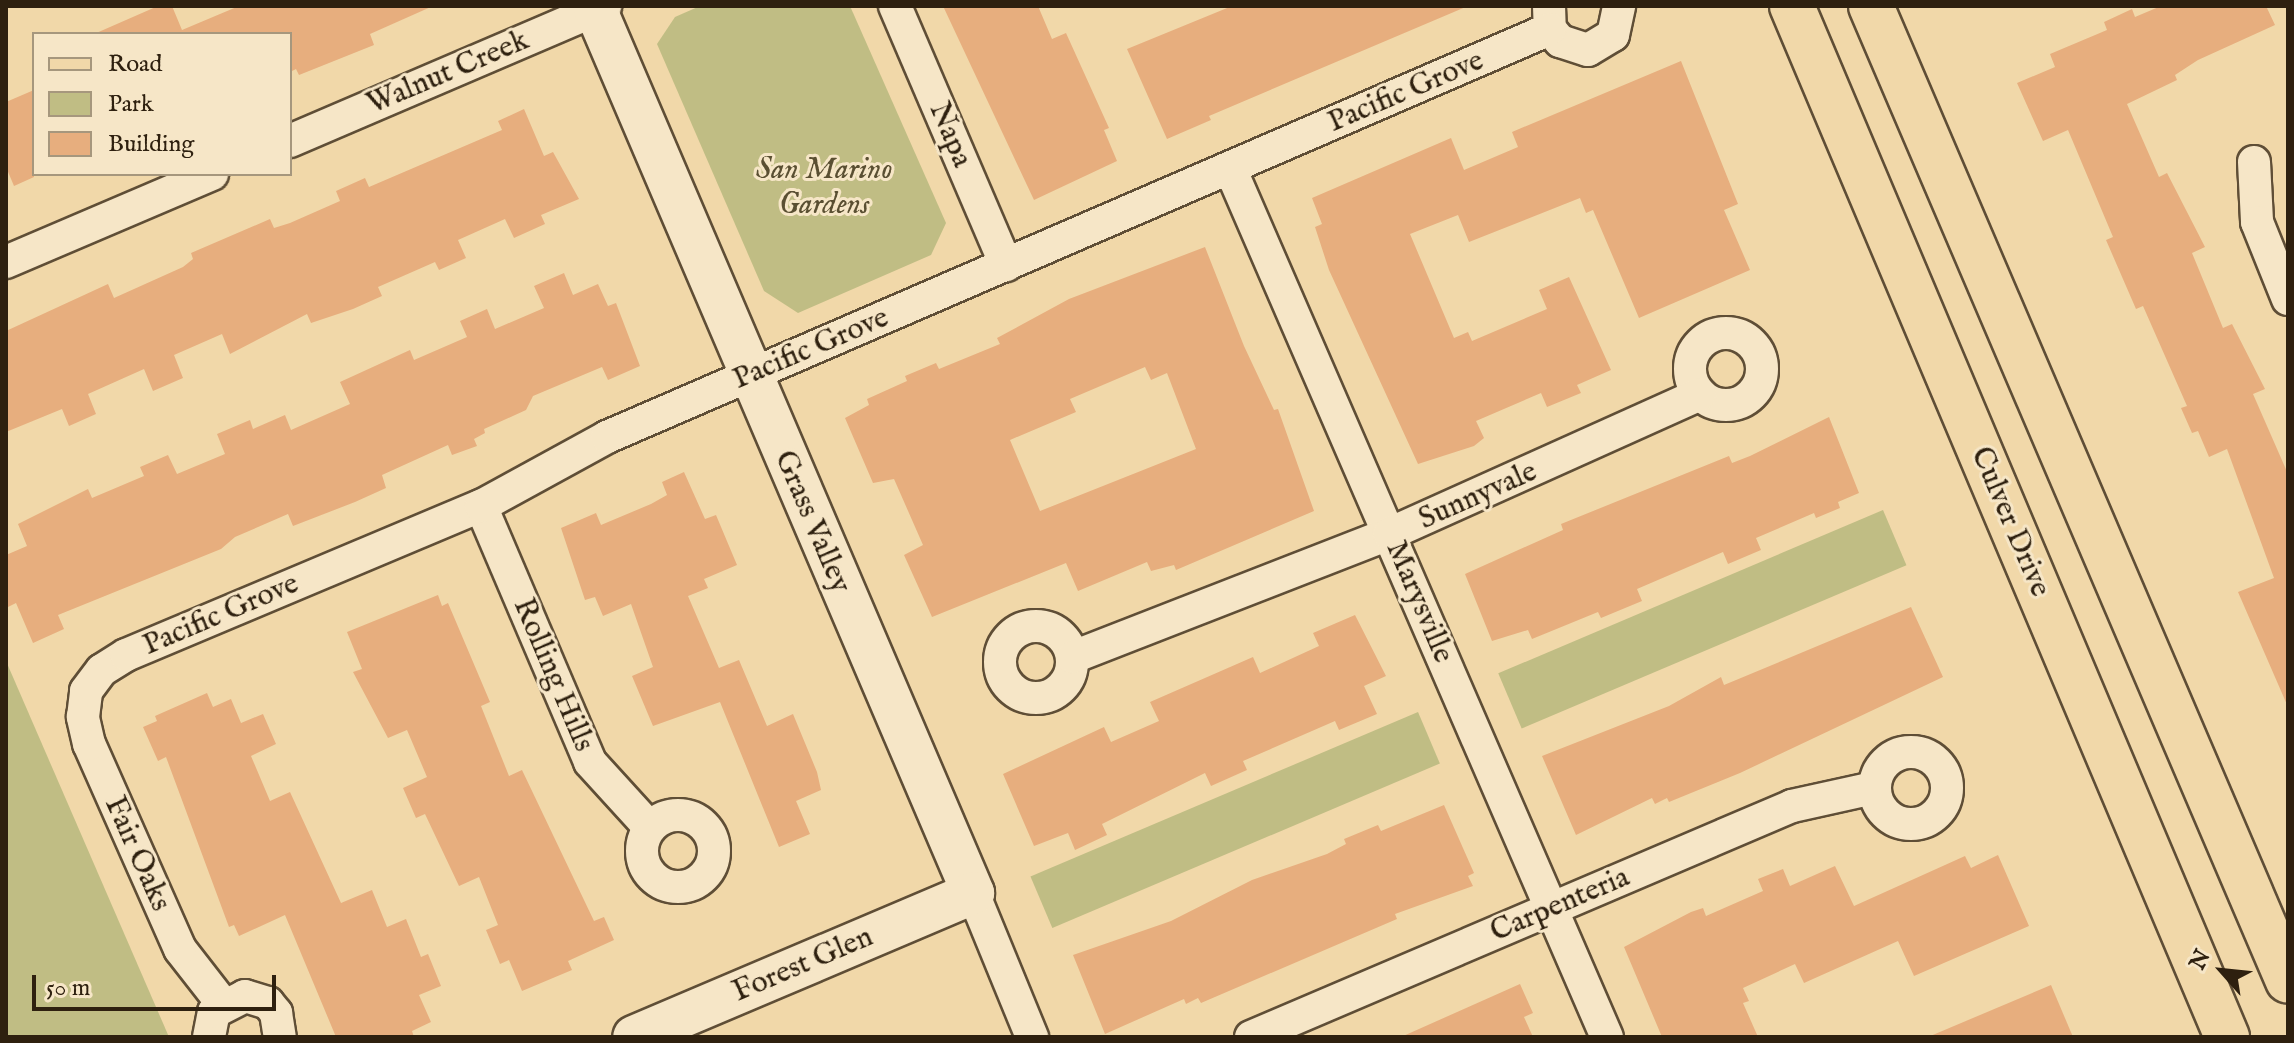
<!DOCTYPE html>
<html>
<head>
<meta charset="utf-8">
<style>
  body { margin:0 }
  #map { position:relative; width:2294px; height:1043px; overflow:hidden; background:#f1d8a9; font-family:"IM FELL English",serif }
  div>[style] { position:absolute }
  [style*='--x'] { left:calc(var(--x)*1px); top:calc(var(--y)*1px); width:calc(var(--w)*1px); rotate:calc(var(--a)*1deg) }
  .green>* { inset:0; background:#c0bd84; transform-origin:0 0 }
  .building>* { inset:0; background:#e7ae7e }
  .roads { filter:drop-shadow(2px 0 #5f4e36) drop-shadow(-2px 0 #5f4e36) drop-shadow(0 2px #5f4e36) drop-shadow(0 -2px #5f4e36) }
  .minor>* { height:32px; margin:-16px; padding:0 16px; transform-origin:16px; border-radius:16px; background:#f6e6c7 }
  .minor>.ring { margin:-16px; padding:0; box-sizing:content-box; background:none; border:32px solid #f6e6c7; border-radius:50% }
  .tertiary>* { height:42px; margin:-21px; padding:0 21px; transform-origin:21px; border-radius:21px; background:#f6e6c7 }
  .primary>* { height:44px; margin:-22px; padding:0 22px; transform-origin:22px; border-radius:22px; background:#f1d8a9 }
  span { translate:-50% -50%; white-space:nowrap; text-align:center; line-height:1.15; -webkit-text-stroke:6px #f6e6c7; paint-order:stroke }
  .street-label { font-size:30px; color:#2e200f }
  .park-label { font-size:30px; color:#5a4f32; font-style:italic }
  .frame { position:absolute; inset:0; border:8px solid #2e200f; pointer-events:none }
  .legend { position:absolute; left:32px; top:32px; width:260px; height:144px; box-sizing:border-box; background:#f6e6c7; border:2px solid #a6977d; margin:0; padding:10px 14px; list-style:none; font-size:24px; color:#2e200f }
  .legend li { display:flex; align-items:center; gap:16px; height:40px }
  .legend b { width:40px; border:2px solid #a6977d }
  .north { position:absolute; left:2182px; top:931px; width:80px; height:80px; -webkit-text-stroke:6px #f6e6c7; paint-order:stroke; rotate:297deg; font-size:22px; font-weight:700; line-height:32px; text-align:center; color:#2e200f }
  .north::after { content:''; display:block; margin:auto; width:28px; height:36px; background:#2e200f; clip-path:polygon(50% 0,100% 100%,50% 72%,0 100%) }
  .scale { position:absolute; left:32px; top:975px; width:244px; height:36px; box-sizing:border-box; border:4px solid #2e200f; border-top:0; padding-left:10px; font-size:24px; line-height:28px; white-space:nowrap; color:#2e200f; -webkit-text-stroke:6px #f6e6c7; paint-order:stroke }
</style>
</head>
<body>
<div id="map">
  <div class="green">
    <i style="clip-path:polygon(700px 6px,850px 6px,946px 223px,931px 255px,798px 313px,764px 291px,657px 44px,675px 17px)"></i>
    <i style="left:1883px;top:510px;width:60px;height:418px;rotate:67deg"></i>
    <i style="clip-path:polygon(6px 661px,169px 1037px,6px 1037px)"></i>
    <i style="left:1418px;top:712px;width:56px;height:421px;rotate:67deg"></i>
  </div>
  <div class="building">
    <i style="clip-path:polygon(158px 6px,172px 6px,182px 30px,239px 6px,433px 6px,370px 34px,374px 45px,299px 75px,296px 69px,290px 72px,290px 34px,94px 34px)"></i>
    <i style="clip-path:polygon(943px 6px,1038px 6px,1052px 39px,1066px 33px,1109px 128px,1104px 130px,1117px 161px,1034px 200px)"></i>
    <i style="clip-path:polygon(1232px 6px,1468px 6px,1209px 116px,1211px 120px,1167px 139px,1127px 49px)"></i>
    <i style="clip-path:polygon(2161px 6px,2266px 6px,2275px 25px,2198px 60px,2175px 75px,2177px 80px,2127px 104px,2159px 177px,2167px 173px,2205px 247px,2192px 253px,2223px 328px,2232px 324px,2265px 389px,2253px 394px,2288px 474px,2288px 707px,2238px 592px,2274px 578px,2227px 449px,2209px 457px,2198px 431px,2192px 433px,2181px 408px,2187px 406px,2143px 306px,2136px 309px,2106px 240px,2113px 237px,2068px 130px,2043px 141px,2017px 83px,2055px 67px,2050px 54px,2107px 30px,2104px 22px,2132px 9px,2135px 17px)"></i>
    <i style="clip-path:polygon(1681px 61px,1738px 204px,1724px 210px,1750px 270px,1639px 318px,1593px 210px,1586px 213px,1580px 198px,1469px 242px,1458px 215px,1410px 234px,1454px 338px,1468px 332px,1472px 341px,1547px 309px,1539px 290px,1569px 277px,1611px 370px,1577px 385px,1581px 393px,1547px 407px,1541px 393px,1476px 421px,1484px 438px,1474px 446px,1418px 464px,1329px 270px,1315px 227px,1322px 224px,1312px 198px,1451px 138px,1464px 170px,1518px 147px,1512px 132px)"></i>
    <i style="clip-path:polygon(34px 90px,34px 177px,14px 186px,6px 167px,6px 102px)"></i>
    <i style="clip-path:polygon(524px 109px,544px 156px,553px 152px,579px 199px,541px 215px,545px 224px,514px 238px,505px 219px,458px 240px,466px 258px,439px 270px,435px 262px,378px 287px,382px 296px,353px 309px,311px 323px,307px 314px,230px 354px,222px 334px,174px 355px,183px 378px,153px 391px,144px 369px,88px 394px,96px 414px,69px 426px,62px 409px,6px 432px,6px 331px,108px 284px,114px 298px,183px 267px,193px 259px,191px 253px,270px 219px,274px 228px,290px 223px,340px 201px,336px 191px,365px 178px,369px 187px,502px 130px,498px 121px)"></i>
    <i style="clip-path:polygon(evenodd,1205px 247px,1244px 346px,1274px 410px,1278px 409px,1314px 511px,1176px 570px,1174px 565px,1151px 571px,1147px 562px,1078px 591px,1066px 563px,932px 617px,904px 555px,923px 545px,894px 479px,873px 483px,845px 418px,869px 405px,867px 399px,907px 381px,905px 376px,936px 363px,939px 369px,1000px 344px,997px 338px,1069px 299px,1205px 247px,1145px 367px,1151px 380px,1167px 373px,1196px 449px,1040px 511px,1010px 440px,1076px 412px,1070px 399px,1145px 367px)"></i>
    <i style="clip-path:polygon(564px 273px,573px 295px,598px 284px,608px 306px,616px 303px,640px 366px,608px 380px,602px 367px,533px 396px,526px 410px,484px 429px,485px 433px,474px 439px,477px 446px,452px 455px,448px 445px,382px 475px,386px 488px,355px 502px,293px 526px,288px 514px,235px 537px,221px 549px,58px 615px,64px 629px,33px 643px,16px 603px,6px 608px,6px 555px,27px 546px,18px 524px,88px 489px,92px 498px,144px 476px,140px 467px,168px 455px,177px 474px,225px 454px,217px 434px,250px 420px,253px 429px,285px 415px,291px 430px,350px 404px,340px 382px,410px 350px,414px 360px,467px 337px,460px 321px,487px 309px,495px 329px,544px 308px,534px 286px)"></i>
    <i style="clip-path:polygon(1829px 417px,1859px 493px,1838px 502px,1840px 508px,1816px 518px,1814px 513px,1756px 538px,1761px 550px,1728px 564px,1723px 552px,1637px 589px,1642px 601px,1601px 618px,1598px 612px,1532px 639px,1528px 630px,1492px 641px,1465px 574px,1563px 530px,1561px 524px,1729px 456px,1732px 463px,1750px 456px)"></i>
    <i style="clip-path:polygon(684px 472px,705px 519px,716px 515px,737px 565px,704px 579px,708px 588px,688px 596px,719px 668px,739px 660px,767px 726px,793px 714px,817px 772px,821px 790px,796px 801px,810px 834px,779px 847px,720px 702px,653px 726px,632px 676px,653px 667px,631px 604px,603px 616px,595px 597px,585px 600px,561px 528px,596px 513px,601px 525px,651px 504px,667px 495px,662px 482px)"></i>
    <i style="clip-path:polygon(438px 595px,442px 606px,448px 603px,490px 702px,481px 706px,509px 776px,522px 770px,594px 921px,604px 917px,614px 940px,568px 961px,572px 970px,522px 991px,509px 960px,500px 964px,486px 930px,498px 925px,479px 877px,459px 886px,425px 814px,416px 818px,403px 788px,427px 777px,407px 730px,388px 738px,353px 672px,362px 669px,347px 632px)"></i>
    <i style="clip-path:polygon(1911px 607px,1943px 677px,1740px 773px,1669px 802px,1667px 798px,1655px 804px,1652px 798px,1576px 835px,1542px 756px,1669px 706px,1721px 677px,1724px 685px)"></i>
    <i style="clip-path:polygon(1355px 615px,1386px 676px,1364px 686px,1377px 714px,1339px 730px,1335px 721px,1243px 761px,1247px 770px,1211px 786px,1205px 773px,1102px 824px,1107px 835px,1075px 850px,1068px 833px,1034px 846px,1003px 774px,1104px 727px,1111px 742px,1159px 721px,1150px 702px,1253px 657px,1260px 673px,1319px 646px,1313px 633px)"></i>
    <i style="clip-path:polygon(207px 693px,213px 707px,231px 699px,241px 723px,263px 714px,276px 744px,251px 756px,270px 801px,290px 792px,341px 903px,372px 890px,387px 927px,406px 919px,421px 957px,428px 954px,441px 986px,419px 995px,431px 1022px,412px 1031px,414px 1037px,336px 1037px,285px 915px,239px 936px,234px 925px,229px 927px,166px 757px,158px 761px,143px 727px,157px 721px,155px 716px)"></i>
    <i style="clip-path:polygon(1444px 805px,1474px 873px,1468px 876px,1473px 886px,1395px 914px,1397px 919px,1201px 1003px,1198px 998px,1186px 1004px,1184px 999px,1105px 1034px,1073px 955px,1171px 921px,1252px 880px,1327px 854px,1346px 844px,1344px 839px,1378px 825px,1381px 831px)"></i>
    <i style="clip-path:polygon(1998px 855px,2029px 926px,1914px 976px,1898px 941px,1804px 983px,1795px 964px,1743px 988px,1749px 1001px,1743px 1003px,1758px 1037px,1662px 1037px,1624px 947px,1691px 912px,1703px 908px,1706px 916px,1763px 891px,1758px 879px,1783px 869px,1790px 886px,1835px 866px,1854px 906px,1965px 856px,1971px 868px)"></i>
    <i style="clip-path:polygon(1520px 984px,1533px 1013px,1524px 1017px,1533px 1037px,1401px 1037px)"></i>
    <i style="clip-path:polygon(2051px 985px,2073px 1037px,1928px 1037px)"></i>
  </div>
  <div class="roads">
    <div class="minor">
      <i style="--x:895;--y:6;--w:282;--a:66.8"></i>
      <i style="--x:1549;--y:6;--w:23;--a:88"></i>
      <i style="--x:1550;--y:29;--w:16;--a:50"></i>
      <i style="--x:1560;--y:41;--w:29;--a:18"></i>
      <i style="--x:1588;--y:50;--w:29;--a:-31"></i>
      <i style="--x:1613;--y:35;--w:30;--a:-78"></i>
      <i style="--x:290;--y:141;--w:343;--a:-23.2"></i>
      <i style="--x:2254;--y:162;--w:60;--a:87.1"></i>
      <i style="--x:2257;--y:222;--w:83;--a:68.1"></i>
      <i style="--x:1230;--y:168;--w:947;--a:66.55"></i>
      <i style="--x:6;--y:262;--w:224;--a:-23.1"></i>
      <i class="ring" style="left:1690px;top:333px;width:40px;height:40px"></i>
      <i style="--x:481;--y:506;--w:278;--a:66.9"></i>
      <i style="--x:590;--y:762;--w:89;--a:47.7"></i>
      <i class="ring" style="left:1000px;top:626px;width:40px;height:40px"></i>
      <i style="--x:1073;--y:657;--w:339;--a:-21.3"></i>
      <i style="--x:1389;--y:534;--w:341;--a:-24.2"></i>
      <i class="ring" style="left:1875px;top:752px;width:40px;height:40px"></i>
      <i class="ring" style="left:642px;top:815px;width:40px;height:40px"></i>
      <i style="--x:973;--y:893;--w:156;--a:67.7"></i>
      <i style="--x:222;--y:1003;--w:68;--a:-127.9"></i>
      <i style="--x:180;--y:949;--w:224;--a:-113.9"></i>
      <i style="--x:89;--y:744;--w:28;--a:-103"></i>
      <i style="--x:83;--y:717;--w:26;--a:-83"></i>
      <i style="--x:86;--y:691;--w:26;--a:-53"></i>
      <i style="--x:102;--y:670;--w:28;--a:-32"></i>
      <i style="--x:126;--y:655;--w:385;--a:-22.8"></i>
      <i style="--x:481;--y:506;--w:144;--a:-28.7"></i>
      <i style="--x:607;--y:437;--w:1027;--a:-23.4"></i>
      <i style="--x:209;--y:1037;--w:25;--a:-79"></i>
      <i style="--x:214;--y:1012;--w:35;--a:-27"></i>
      <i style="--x:245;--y:996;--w:24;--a:17"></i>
      <i style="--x:268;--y:1003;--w:13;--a:51"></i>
      <i style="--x:276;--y:1013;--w:24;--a:81"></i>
      <i style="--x:1251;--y:1037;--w:588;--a:-23.12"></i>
      <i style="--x:1792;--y:806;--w:84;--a:-12.4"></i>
    </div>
    <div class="tertiary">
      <i style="--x:594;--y:6;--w:965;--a:66.86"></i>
      <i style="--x:973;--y:893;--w:368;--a:157"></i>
    </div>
    <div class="primary">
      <i style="--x:1792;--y:6;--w:1119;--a:67.12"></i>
      <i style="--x:1871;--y:6;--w:1060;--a:66.84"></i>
    </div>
  </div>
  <div class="street-label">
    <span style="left:448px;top:73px;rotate:-23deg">Walnut Creek</span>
    <span style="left:1406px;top:92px;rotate:-23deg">Pacific Grove</span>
    <span style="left:950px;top:135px;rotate:67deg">Napa</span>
    <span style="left:811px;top:349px;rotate:-23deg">Pacific Grove</span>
    <span style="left:1478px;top:496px;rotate:-24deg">Sunnyvale</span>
    <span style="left:812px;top:522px;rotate:67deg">Grass Valley</span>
    <span style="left:2010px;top:522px;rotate:67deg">Culver Drive</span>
    <span style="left:1419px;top:602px;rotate:67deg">Marysville</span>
    <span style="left:221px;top:615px;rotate:-23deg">Pacific Grove</span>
    <span style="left:553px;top:675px;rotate:67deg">Rolling Hills</span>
    <span style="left:137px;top:854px;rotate:66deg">Fair Oaks</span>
    <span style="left:1560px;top:905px;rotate:-23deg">Carpenteria</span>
    <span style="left:803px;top:965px;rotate:-23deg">Forest Glen</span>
  </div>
  <div class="park-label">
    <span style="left:824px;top:187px">San Marino<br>Gardens</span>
  </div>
  <div class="frame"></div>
  <ul class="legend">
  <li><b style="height:10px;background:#f1d8a9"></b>Road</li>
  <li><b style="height:22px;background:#c0bd84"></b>Park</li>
  <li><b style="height:22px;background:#e7ae7e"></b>Building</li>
  </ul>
  <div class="north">N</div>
  <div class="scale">50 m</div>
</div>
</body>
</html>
